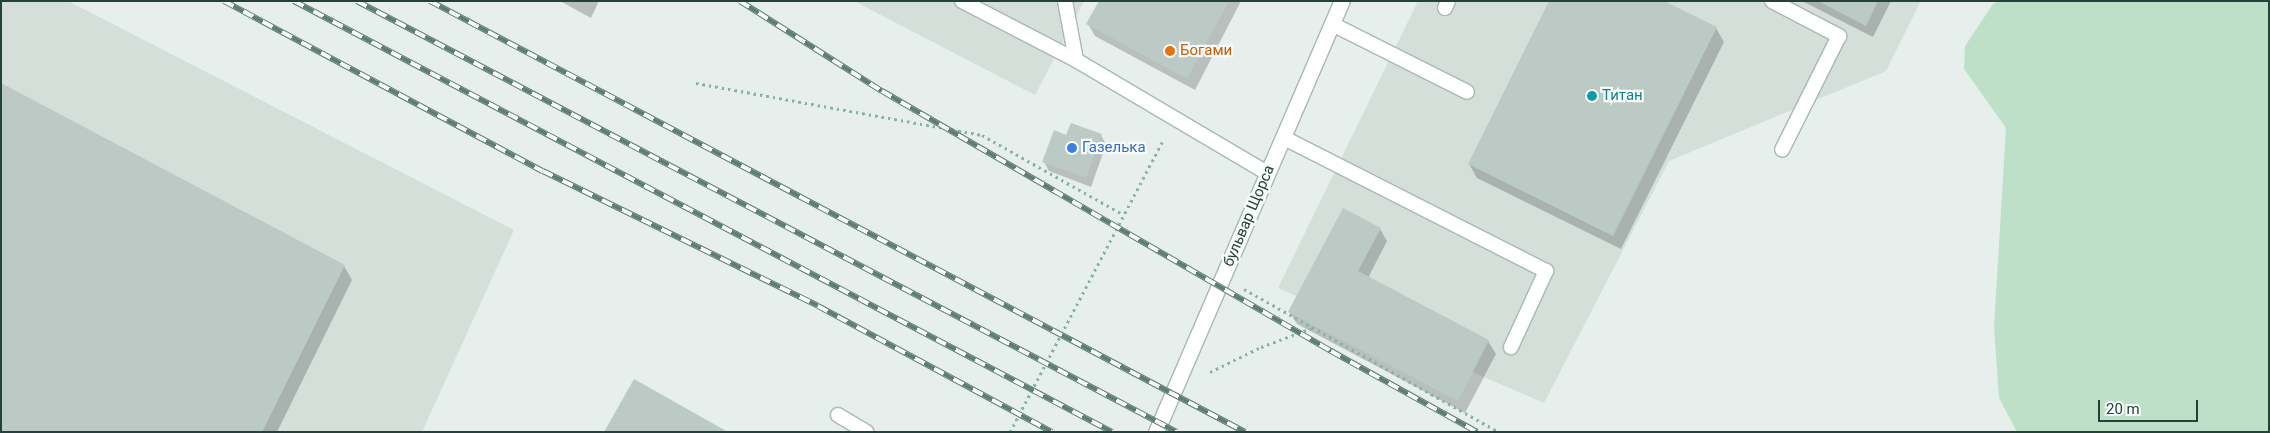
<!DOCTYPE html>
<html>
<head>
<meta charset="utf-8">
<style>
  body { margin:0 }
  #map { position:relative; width:2270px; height:433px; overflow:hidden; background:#e6efeb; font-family:Roboto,sans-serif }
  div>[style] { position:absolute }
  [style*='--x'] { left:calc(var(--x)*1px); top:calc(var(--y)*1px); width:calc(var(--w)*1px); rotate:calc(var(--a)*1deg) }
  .built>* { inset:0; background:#d4dfda }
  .green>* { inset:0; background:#bfe0c8 }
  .shadow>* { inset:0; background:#0003 }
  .building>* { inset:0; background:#bbcac4 }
  .path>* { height:3px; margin-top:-1.5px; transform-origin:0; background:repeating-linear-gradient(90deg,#86b3a5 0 2.5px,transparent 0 6.5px) }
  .roads { filter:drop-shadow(1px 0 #a8b8b2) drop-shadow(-1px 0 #a8b8b2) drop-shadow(0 1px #a8b8b2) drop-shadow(0 -1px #a8b8b2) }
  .service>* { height:14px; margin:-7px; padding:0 7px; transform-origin:7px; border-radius:7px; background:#fff }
  .secondary>* { height:15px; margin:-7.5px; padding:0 7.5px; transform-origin:7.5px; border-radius:7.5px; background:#fff }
  .rail>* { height:5.5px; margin-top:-2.75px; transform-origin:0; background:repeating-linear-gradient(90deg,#f7fbf9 0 11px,#5f7d75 0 22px); box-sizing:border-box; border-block:1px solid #5f7d75 }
  .dots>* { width:14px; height:14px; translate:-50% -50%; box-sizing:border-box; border:2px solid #f7fbf9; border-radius:50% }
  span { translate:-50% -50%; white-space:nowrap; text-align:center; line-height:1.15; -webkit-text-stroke:4.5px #f7fbf9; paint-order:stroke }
  .food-label { font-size:15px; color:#c56008 }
  .left { translate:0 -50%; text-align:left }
  .culture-label { font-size:15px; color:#0d838f }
  .shop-label { font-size:15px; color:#366cbe }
  .street-label { font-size:15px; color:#24423a }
  .frame { position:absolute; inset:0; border:2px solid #24423a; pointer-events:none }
  .scale { position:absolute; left:2098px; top:400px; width:100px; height:22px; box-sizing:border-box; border:2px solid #24423a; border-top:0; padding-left:6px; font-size:15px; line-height:18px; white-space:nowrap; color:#24423a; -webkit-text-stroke:4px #f7fbf9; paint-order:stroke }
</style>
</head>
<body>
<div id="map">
  <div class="built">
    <i style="clip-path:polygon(1px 1px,68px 1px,514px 230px,422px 432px,1px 432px)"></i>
    <i style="clip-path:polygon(854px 1px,1084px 1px,1035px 95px)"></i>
    <i style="clip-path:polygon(1418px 1px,1921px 1px,1886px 71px,1669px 161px,1544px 403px,1278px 288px)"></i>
  </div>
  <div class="green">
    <i style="clip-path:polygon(1998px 1px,2269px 1px,2269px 432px,2017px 432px,1999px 398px,1994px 326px,2006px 128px,1964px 69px,1965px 46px,1993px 4px)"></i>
  </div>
  <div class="shadow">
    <i style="clip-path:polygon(560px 1px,599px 1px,591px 18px)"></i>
    <i style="clip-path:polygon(1100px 1px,1241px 1px,1195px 90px,1095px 36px,1088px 24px)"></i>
    <i style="clip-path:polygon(1802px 1px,1891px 1px,1873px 37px)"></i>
    <i style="clip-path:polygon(1716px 28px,1724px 42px,1621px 249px,1477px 178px,1469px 164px)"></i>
    <i style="clip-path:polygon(1101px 135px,1106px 145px,1091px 187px,1049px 171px,1044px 162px,1067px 136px)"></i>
    <i style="clip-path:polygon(1380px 229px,1387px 241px,1368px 278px,1488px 341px,1496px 354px,1465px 413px,1297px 324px,1289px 312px)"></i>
    <i style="clip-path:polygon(344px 266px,352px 280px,277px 432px,1px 432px)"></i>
  </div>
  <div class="building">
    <i style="clip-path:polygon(1099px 1px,1229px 1px,1187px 79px,1086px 24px)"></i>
    <i style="clip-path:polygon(1549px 1px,1664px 1px,1717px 27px,1613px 236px,1468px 164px)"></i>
    <i style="clip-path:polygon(1818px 1px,1878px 1px,1866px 26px)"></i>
    <i style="clip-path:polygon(1px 83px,345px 265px,262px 432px,1px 432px)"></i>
    <i style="clip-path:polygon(1071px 123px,1102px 134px,1086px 178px,1042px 162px,1054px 130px,1066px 135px)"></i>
    <i style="clip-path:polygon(1343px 208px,1381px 228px,1358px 271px,1489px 340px,1458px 401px,1288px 312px)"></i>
    <i style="clip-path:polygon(634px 379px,728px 432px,604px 432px)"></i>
  </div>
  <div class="path">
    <i style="--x:696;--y:83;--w:291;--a:10.3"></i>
    <i style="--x:982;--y:135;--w:161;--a:29.4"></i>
    <i style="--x:1244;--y:289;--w:292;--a:29.3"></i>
    <i style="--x:1210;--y:372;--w:57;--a:-26.1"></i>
    <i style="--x:1261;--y:347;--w:54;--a:-20.4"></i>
    <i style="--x:1010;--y:432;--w:330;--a:-62.3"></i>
  </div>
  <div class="roads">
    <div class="service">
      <i style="--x:962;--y:1;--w:128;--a:27.4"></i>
      <i style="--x:1076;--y:60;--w:222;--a:30.6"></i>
      <i style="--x:1065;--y:1;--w:60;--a:79.4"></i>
      <i style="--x:1772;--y:1;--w:76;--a:27.6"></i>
      <i style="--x:1839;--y:36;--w:127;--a:116.6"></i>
      <i style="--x:1445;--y:8;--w:8;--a:-67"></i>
      <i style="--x:1332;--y:24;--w:151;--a:26.7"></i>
      <i style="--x:1284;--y:138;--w:294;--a:26.9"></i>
      <i style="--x:1546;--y:271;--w:84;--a:114.7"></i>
      <i style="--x:838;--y:415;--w:33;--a:31"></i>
    </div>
    <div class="secondary">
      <i style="--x:1156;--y:432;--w:469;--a:-66.7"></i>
    </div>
  </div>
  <div class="rail">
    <i style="--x:224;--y:1;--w:361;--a:28.1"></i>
    <i style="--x:543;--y:171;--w:306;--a:26.1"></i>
    <i style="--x:818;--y:306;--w:266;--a:28.3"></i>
    <i style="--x:294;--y:1;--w:925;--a:27.78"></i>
    <i style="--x:357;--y:1;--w:926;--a:27.73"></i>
    <i style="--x:430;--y:1;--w:922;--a:27.87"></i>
    <i style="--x:740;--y:1;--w:168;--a:32.4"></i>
    <i style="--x:882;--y:91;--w:519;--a:30.07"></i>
    <i style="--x:1331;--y:351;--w:167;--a:29"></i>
  </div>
  <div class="dots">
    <i style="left:1170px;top:51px;background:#e8710a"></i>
    <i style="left:1592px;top:96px;background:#0f9aa8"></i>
    <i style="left:1072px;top:148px;background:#3f7fe0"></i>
  </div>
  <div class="food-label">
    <span class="left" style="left:1180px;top:51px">Богами</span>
  </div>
  <div class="culture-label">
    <span class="left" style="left:1602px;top:96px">Титан</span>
  </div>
  <div class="shop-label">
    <span class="left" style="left:1082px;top:148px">Газелька</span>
  </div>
  <div class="street-label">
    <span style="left:1249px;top:216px;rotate:-67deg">бульвар Щорса</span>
  </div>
  <div class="frame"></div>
  <div class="scale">20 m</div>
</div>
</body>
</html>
